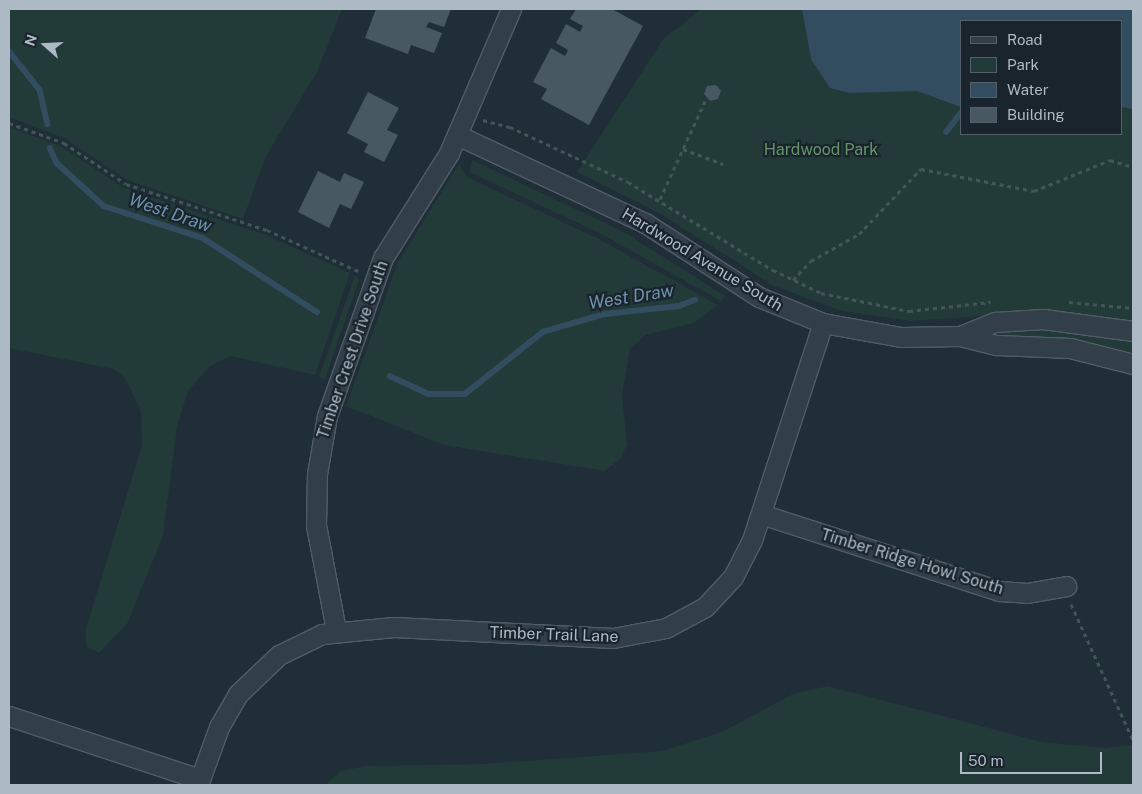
<!DOCTYPE html>
<html>
<head>
<meta charset="utf-8">
<style>
  body { margin:0 }
  #map { position:relative; width:1142px; height:794px; overflow:hidden; background:#202e37; font-family:"Public Sans",sans-serif }
  div>[style] { position:absolute }
  [style*='--x'] { left:calc(var(--x)*1px); top:calc(var(--y)*1px); width:calc(var(--w)*1px); rotate:calc(var(--a)*1deg) }
  .green>* { inset:0; background:#223a38 }
  .water>* { inset:0; background:#324d5f }
  .stream>* { height:5.5px; margin:-2.75px; padding:0 2.75px; transform-origin:2.75px; border-radius:2.75px; background:#324d5f }
  .building>* { inset:0; background:#475863 }
  .path>* { height:3px; margin-top:-1.5px; transform-origin:0; background:repeating-linear-gradient(90deg,#415756 0 4px,transparent 0 8px) }
  .roads { filter:drop-shadow(1px 0 #505d66) drop-shadow(-1px 0 #505d66) drop-shadow(0 1px #505d66) drop-shadow(0 -1px #505d66) }
  .minor>* { height:19px; margin:-9.5px; padding:0 9.5px; transform-origin:9.5px; border-radius:9.5px; background:#333f48 }
  span { translate:-50% -50%; white-space:nowrap; text-align:center; line-height:1.15; -webkit-text-stroke:4.5px #19242c; paint-order:stroke }
  .park-label { font-size:16px; color:#659567 }
  .street-label { font-size:16px; color:#adbac5 }
  .water-label { font-size:18px; color:#6d92aa; font-style:italic }
  .frame { position:absolute; inset:0; border:10px solid #adbac5; pointer-events:none }
  .legend { position:absolute; left:960px; top:20px; width:162px; height:115px; box-sizing:border-box; background:#19242c; border:1px solid #546069; margin:0; padding:6px 9px; list-style:none; font-size:15px; color:#adbac5 }
  .legend li { display:flex; align-items:center; gap:10px; height:25px }
  .legend b { width:25px; border:1px solid #546069 }
  .north { position:absolute; left:20px; top:20px; width:50px; height:50px; -webkit-text-stroke:4px #19242c; paint-order:stroke; rotate:289deg; font-size:14px; font-weight:700; line-height:20px; text-align:center; color:#adbac5 }
  .north::after { content:''; display:block; margin:auto; width:18px; height:22px; background:#adbac5; clip-path:polygon(50% 0,100% 100%,50% 72%,0 100%) }
  .scale { position:absolute; left:960px; top:752px; width:142px; height:22px; box-sizing:border-box; border:2px solid #adbac5; border-top:0; padding-left:6px; font-size:15px; line-height:18px; white-space:nowrap; color:#adbac5; -webkit-text-stroke:4px #19242c; paint-order:stroke }
</style>
</head>
<body>
<div id="map">
  <div class="green">
    <i style="clip-path:polygon(9px 9px,342px 9px,317px 72px,266px 156px,243px 219px,127px 180px,66px 139px,9px 117px)"></i>
    <i style="clip-path:polygon(evenodd,702px 9px,1133px 9px,1133px 322px,1044px 312px,910px 321px,842px 311px,774px 286px,659px 213px,577px 172px,664px 38px,702px 9px,961px 21px,1121px 21px,1121px 134px,961px 134px,961px 21px)"></i>
    <i style="clip-path:polygon(9px 127px,62px 147px,124px 188px,266px 235px,350px 273px,315px 375px,231px 356px,210px 366px,188px 391px,177px 427px,163px 536px,127px 624px,99px 653px,87px 647px,85px 632px,142px 445px,141px 411px,125px 378px,114px 369px,9px 348px)"></i>
    <i style="clip-path:polygon(472px 160px,624px 232px,725px 296px,721px 301px,601px 234px,470px 172px)"></i>
    <i style="clip-path:polygon(459px 164px,467px 177px,599px 239px,718px 305px,694px 323px,646px 335px,630px 348px,622px 395px,627px 445px,620px 459px,605px 471px,444px 445px,346px 406px,398px 262px)"></i>
    <i style="clip-path:polygon(355px 275px,359px 280px,325px 379px,319px 377px)"></i>
    <i style="clip-path:polygon(1042px 327px,1133px 341px,1133px 353px,1072px 339px,999px 336px,997px 330px)"></i>
    <i style="clip-path:polygon(828px 686px,1042px 742px,1105px 748px,1133px 745px,1133px 785px,325px 785px,341px 771px,366px 766px,483px 764px,662px 751px,722px 732px,793px 694px)"></i>
  </div>
  <div class="water">
    <i style="clip-path:polygon(802px 9px,1133px 9px,1133px 109px,1121px 107px,1121px 21px,961px 21px,961px 107px,917px 91px,849px 93px,830px 88px,811px 59px)"></i>
  </div>
  <div class="stream">
    <i style="--x:9;--y:51;--w:50;--a:51.5"></i>
    <i style="--x:40;--y:90;--w:35;--a:77"></i>
    <i style="--x:946;--y:132;--w:24;--a:-52"></i>
    <i style="--x:50;--y:148;--w:17;--a:65"></i>
    <i style="--x:57;--y:163;--w:64;--a:42.5"></i>
    <i style="--x:104;--y:206;--w:104;--a:17.9"></i>
    <i style="--x:203;--y:238;--w:136;--a:33"></i>
    <i style="--x:390;--y:376;--w:43;--a:24.8"></i>
    <i style="--x:429;--y:394;--w:36;--a:0"></i>
    <i style="--x:465;--y:394;--w:100;--a:-38.5"></i>
    <i style="--x:543;--y:332;--w:65;--a:-16.2"></i>
    <i style="--x:605;--y:314;--w:74;--a:-6.2"></i>
    <i style="--x:679;--y:306;--w:17;--a:-21"></i>
  </div>
  <div class="building">
    <i style="clip-path:polygon(376px 9px,451px 9px,444px 27px,429px 22px,426px 27px,442px 33px,434px 53px,411px 45px,408px 54px,365px 38px)"></i>
    <i style="clip-path:polygon(576px 9px,612px 9px,643px 26px,589px 125px,541px 99px,547px 89px,533px 82px,551px 48px,565px 56px,568px 50px,556px 43px,566px 24px,580px 32px,583px 26px,570px 19px)"></i>
    <i style="clip-path:polygon(716px 85px,721px 91px,718px 99px,710px 101px,704px 94px,707px 86px)"></i>
    <i style="clip-path:polygon(368px 92px,399px 108px,387px 130px,398px 135px,384px 162px,364px 152px,368px 144px,347px 133px)"></i>
    <i style="clip-path:polygon(318px 171px,340px 182px,344px 173px,364px 182px,351px 209px,340px 204px,329px 228px,298px 212px)"></i>
  </div>
  <div class="path">
    <i style="--x:483;--y:120;--w:28;--a:15"></i>
    <i style="--x:510;--y:127;--w:130;--a:25"></i>
    <i style="--x:628;--y:182;--w:170;--a:31.3"></i>
    <i style="--x:773;--y:270;--w:53;--a:25.6"></i>
    <i style="--x:821;--y:293;--w:90;--a:11.6"></i>
    <i style="--x:909;--y:311;--w:82;--a:-6.3"></i>
    <i style="--x:9;--y:123;--w:59;--a:20"></i>
    <i style="--x:64;--y:143;--w:74;--a:33.5"></i>
    <i style="--x:126;--y:184;--w:148;--a:18.1"></i>
    <i style="--x:267;--y:230;--w:102;--a:24.3"></i>
    <i style="--x:683;--y:149;--w:43;--a:20.6"></i>
    <i style="--x:660;--y:199;--w:108;--a:-65.3"></i>
    <i style="--x:793;--y:280;--w:26;--a:-47"></i>
    <i style="--x:811;--y:261;--w:55;--a:-29.4"></i>
    <i style="--x:859;--y:234;--w:90;--a:-46.4"></i>
    <i style="--x:921;--y:169;--w:115;--a:11"></i>
    <i style="--x:1034;--y:191;--w:82;--a:-22.2"></i>
    <i style="--x:1110;--y:160;--w:24;--a:17"></i>
    <i style="--x:1069;--y:302;--w:64;--a:5.4"></i>
    <i style="--x:1071;--y:604;--w:149;--a:65.5"></i>
  </div>
  <div class="roads">
    <div class="minor">
      <i style="--x:457;--y:135;--w:208;--a:25.1"></i>
      <i style="--x:645;--y:223;--w:136;--a:33"></i>
      <i style="--x:759;--y:297;--w:69;--a:22.1"></i>
      <i style="--x:823;--y:323;--w:79;--a:10.2"></i>
      <i style="--x:901;--y:337;--w:59;--a:-1"></i>
      <i style="--x:960;--y:336;--w:38;--a:14"></i>
      <i style="--x:997;--y:345;--w:73;--a:2.4"></i>
      <i style="--x:1070;--y:348;--w:65;--a:14.3"></i>
      <i style="--x:960;--y:336;--w:38;--a:-22"></i>
      <i style="--x:995;--y:322;--w:48;--a:-3.6"></i>
      <i style="--x:1043;--y:319;--w:91;--a:7.6"></i>
      <i style="--x:761;--y:514;--w:251;--a:17.9"></i>
      <i style="--x:1000;--y:591;--w:27;--a:4"></i>
      <i style="--x:1027;--y:593;--w:40;--a:-10"></i>
      <i style="--x:336;--y:630;--w:107;--a:-100.8"></i>
      <i style="--x:316;--y:525;--w:51;--a:-88.9"></i>
      <i style="--x:317;--y:474;--w:59;--a:-80.2"></i>
      <i style="--x:327;--y:416;--w:168;--a:-70.5"></i>
      <i style="--x:383;--y:258;--w:124;--a:-57.8"></i>
      <i style="--x:449;--y:153;--w:157;--a:-66.7"></i>
      <i style="--x:9;--y:716;--w:201;--a:18.3"></i>
      <i style="--x:198;--y:785;--w:62;--a:-70.1"></i>
      <i style="--x:219;--y:727;--w:38;--a:-60"></i>
      <i style="--x:238;--y:694;--w:57;--a:-43.6"></i>
      <i style="--x:279;--y:655;--w:48;--a:-26"></i>
      <i style="--x:322;--y:634;--w:72;--a:-5.6"></i>
      <i style="--x:394;--y:627;--w:219;--a:2.9"></i>
      <i style="--x:613;--y:638;--w:54;--a:-10.7"></i>
      <i style="--x:666;--y:628;--w:44;--a:-28.3"></i>
      <i style="--x:705;--y:607;--w:41;--a:-47"></i>
      <i style="--x:733;--y:577;--w:42;--a:-62.8"></i>
      <i style="--x:752;--y:540;--w:228;--a:-71.9"></i>
    </div>
  </div>
  <div class="park-label">
    <span style="left:821px;top:150px">Hardwood Park</span>
  </div>
  <div class="street-label">
    <span style="left:702px;top:260px;rotate:31deg">Hardwood Avenue South</span>
    <span style="left:353px;top:350px;rotate:-71deg">Timber Crest Drive South</span>
    <span style="left:912px;top:562px;rotate:17deg">Timber Ridge Howl South</span>
    <span style="left:554px;top:635px;rotate:2deg">Timber Trail Lane</span>
  </div>
  <div class="water-label">
    <span style="left:170px;top:213px;rotate:19deg">West Draw</span>
    <span style="left:631px;top:297px;rotate:-9deg">West Draw</span>
  </div>
  <div class="frame"></div>
  <ul class="legend">
  <li><b style="height:6px;background:#333f48"></b>Road</li>
  <li><b style="height:14px;background:#223a38"></b>Park</li>
  <li><b style="height:14px;background:#324d5f"></b>Water</li>
  <li><b style="height:14px;background:#475863"></b>Building</li>
  </ul>
  <div class="north">N</div>
  <div class="scale">50 m</div>
</div>
</body>
</html>
